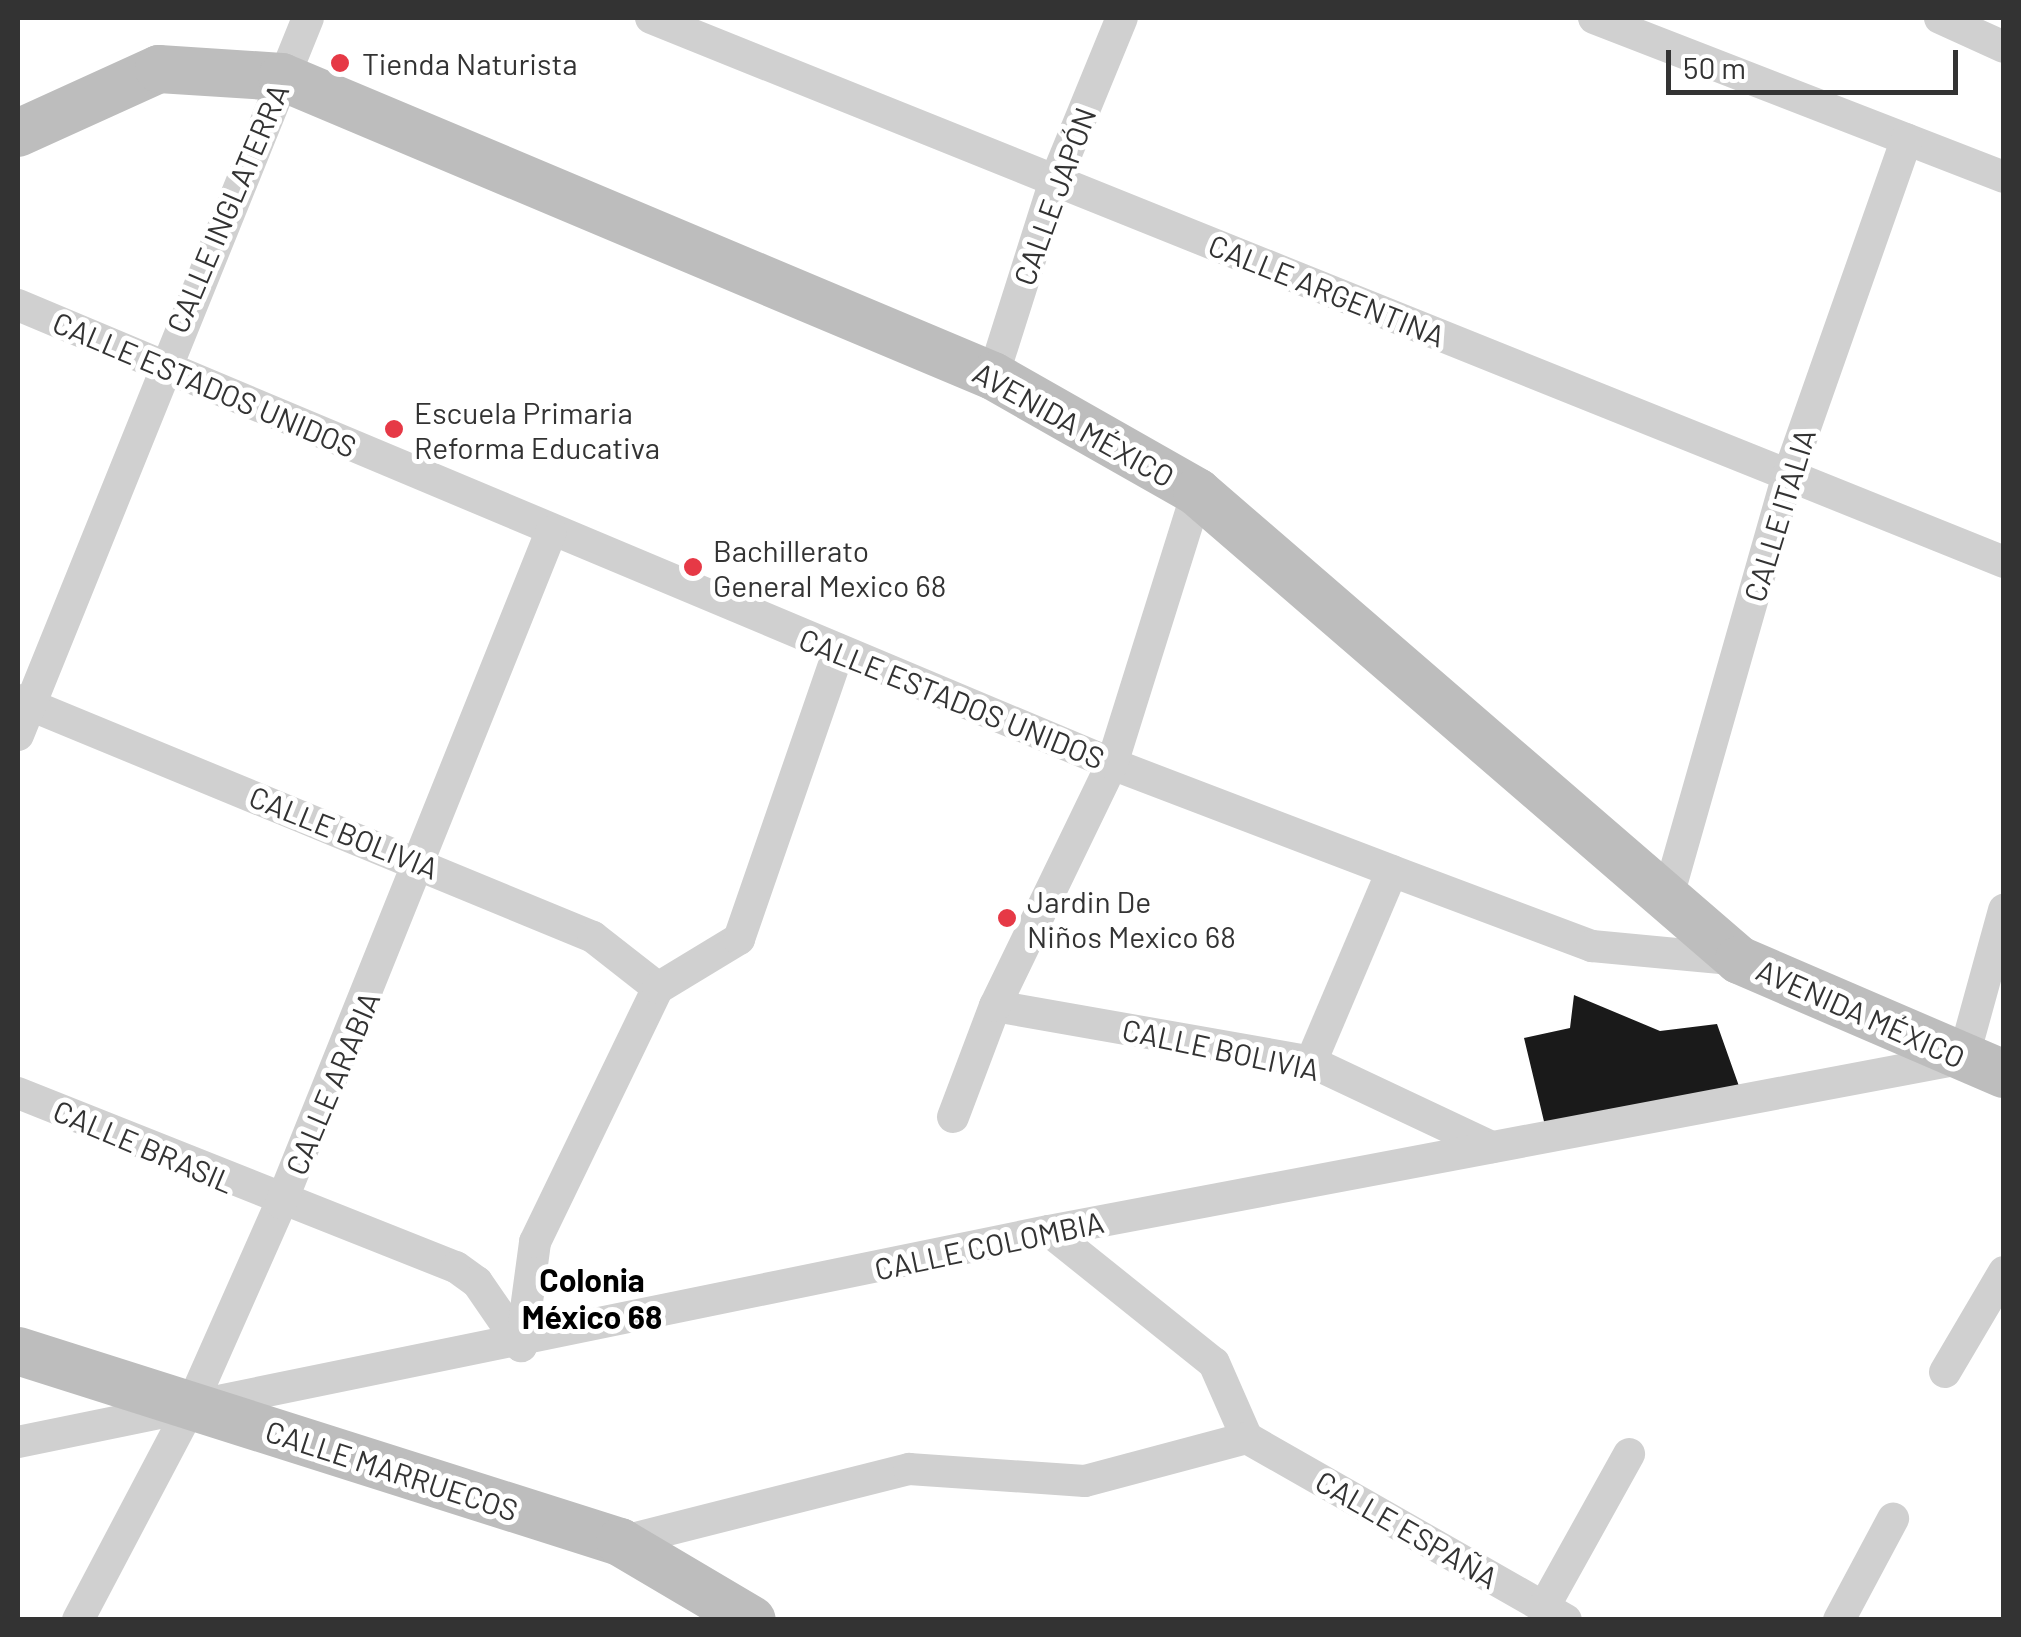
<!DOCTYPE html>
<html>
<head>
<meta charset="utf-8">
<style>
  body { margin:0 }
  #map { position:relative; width:2021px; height:1637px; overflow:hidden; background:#fff; font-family:Barlow,sans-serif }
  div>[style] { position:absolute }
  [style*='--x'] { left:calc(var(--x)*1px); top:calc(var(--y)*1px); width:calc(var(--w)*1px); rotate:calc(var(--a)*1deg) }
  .building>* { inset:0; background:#1a1a1a }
  .street>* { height:32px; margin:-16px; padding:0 16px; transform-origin:16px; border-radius:16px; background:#d0d0d0 }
  .secondary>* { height:48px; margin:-24px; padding:0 24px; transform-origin:24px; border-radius:24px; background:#bdbdbd }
  .dots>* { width:28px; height:28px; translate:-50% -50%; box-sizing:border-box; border:5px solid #fff; border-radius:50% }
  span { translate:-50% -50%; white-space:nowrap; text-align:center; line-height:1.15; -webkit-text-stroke:10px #fff; paint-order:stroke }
  .poi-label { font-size:30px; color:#333 }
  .left { translate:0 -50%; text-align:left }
  .street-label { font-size:30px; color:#333 }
  .neighbourhood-label { font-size:32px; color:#000; font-weight:700 }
  .frame { position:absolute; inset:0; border:20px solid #333; pointer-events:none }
  .scale { position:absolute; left:1666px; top:50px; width:292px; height:45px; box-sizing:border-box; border:5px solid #333; border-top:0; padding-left:12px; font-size:30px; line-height:35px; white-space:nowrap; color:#333; -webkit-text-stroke:8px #fff; paint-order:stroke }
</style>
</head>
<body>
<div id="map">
  <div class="building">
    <i style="clip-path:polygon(1574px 995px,1660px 1031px,1717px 1024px,1740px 1089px,1547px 1134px,1524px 1038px,1570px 1028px)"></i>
  </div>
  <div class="street">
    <i style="--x:651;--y:18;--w:1458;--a:21.9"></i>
    <i style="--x:1594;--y:18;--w:440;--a:21.2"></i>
    <i style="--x:1940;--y:18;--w:70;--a:24.4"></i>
    <i style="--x:18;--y:305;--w:1186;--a:22.76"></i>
    <i style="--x:1112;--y:764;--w:300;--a:20.9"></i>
    <i style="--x:1392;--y:871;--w:214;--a:20.6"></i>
    <i style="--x:1592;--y:946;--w:148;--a:5.4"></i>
    <i style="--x:993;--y:376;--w:205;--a:-72.4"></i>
    <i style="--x:1055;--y:181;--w:176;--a:-67.7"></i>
    <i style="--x:18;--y:700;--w:622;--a:22.4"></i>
    <i style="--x:593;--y:937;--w:83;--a:38.1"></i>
    <i style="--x:18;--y:735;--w:773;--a:-67.98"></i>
    <i style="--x:1668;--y:896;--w:437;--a:-74.1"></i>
    <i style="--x:1788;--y:476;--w:357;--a:-70.6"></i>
    <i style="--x:995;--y:1006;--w:321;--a:10"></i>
    <i style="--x:1311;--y:1062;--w:200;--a:25.2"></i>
    <i style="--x:1963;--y:1059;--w:155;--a:-74.6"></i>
    <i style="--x:1311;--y:1062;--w:207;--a:-67"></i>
    <i style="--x:18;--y:1093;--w:471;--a:21.7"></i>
    <i style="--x:456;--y:1267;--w:26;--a:36"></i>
    <i style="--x:477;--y:1282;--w:78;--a:55.5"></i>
    <i style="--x:953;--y:1117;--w:119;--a:-69.3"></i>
    <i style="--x:995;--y:1006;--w:269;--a:-64.2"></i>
    <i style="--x:1112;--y:764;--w:285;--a:-72.6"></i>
    <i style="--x:1049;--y:1231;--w:211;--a:38.7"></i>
    <i style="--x:1214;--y:1363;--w:82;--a:66.3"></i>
    <i style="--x:521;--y:1346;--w:105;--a:-82.3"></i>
    <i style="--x:535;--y:1242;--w:282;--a:-64.2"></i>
    <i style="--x:658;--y:988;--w:95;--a:-31.2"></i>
    <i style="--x:739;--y:939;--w:305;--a:-70.9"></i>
    <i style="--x:1945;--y:1372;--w:116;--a:-59.5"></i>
    <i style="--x:1247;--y:1438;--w:367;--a:29.7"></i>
    <i style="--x:18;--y:1442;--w:1052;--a:-11.57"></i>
    <i style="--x:1049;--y:1231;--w:932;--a:-10.7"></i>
    <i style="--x:620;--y:1542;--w:298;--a:-14.2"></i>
    <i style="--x:909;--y:1469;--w:176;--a:3.9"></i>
    <i style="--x:1085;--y:1481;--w:168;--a:-14.9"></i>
    <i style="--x:1544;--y:1607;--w:175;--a:-60.9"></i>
    <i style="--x:78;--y:1620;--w:242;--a:-62.2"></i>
    <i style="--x:191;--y:1406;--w:222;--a:-66.1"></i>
    <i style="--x:281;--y:1203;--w:723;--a:-68.08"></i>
    <i style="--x:1839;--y:1620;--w:115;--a:-61.9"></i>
  </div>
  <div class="secondary">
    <i style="--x:18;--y:133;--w:155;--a:-24.4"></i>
    <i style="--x:159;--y:69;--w:123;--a:3.7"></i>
    <i style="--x:282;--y:77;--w:771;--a:22.81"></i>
    <i style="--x:993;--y:376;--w:235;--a:29.6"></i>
    <i style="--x:1197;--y:492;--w:716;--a:40.81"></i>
    <i style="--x:1739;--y:960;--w:288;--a:23.3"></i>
    <i style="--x:18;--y:1351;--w:632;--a:17.6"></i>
    <i style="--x:620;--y:1542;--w:153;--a:30.6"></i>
  </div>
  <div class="dots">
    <i style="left:340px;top:63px;background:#e63946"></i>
    <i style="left:394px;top:429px;background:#e63946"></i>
    <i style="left:693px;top:567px;background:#e63946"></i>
    <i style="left:1007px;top:918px;background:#e63946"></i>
  </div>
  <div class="poi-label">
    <span class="left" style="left:362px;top:63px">Tienda Naturista</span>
    <span class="left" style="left:414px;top:429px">Escuela Primaria<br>Reforma Educativa</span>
    <span class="left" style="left:713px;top:567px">Bachillerato<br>General Mexico 68</span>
    <span class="left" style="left:1027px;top:918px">Jardin De<br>Niños Mexico 68</span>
  </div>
  <div class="street-label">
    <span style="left:1054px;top:196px;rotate:-70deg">CALLE JAPÓN</span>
    <span style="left:227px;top:208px;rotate:-67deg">CALLE INGLATERRA</span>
    <span style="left:1327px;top:290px;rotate:22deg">CALLE ARGENTINA</span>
    <span style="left:205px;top:384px;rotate:23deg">CALLE ESTADOS UNIDOS</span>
    <span style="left:1074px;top:424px;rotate:29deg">AVENIDA MÉXICO</span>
    <span style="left:1779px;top:515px;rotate:-73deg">CALLE ITALIA</span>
    <span style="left:952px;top:698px;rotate:22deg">CALLE ESTADOS UNIDOS</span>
    <span style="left:344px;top:832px;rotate:22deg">CALLE BOLIVIA</span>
    <span style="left:1861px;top:1013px;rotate:24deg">AVENIDA MÉXICO</span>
    <span style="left:1221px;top:1049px;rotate:12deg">CALLE BOLIVIA</span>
    <span style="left:332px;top:1083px;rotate:-67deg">CALLE ARABIA</span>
    <span style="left:144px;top:1146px;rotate:23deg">CALLE BRASIL</span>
    <span style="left:989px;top:1245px;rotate:-12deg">CALLE COLOMBIA</span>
    <span style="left:392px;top:1470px;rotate:18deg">CALLE MARRUECOS</span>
    <span style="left:1407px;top:1529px;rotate:30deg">CALLE ESPAÑA</span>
  </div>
  <div class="neighbourhood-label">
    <span style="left:592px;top:1298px">Colonia<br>México 68</span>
  </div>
  <div class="frame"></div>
  <div class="scale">50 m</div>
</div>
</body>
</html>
